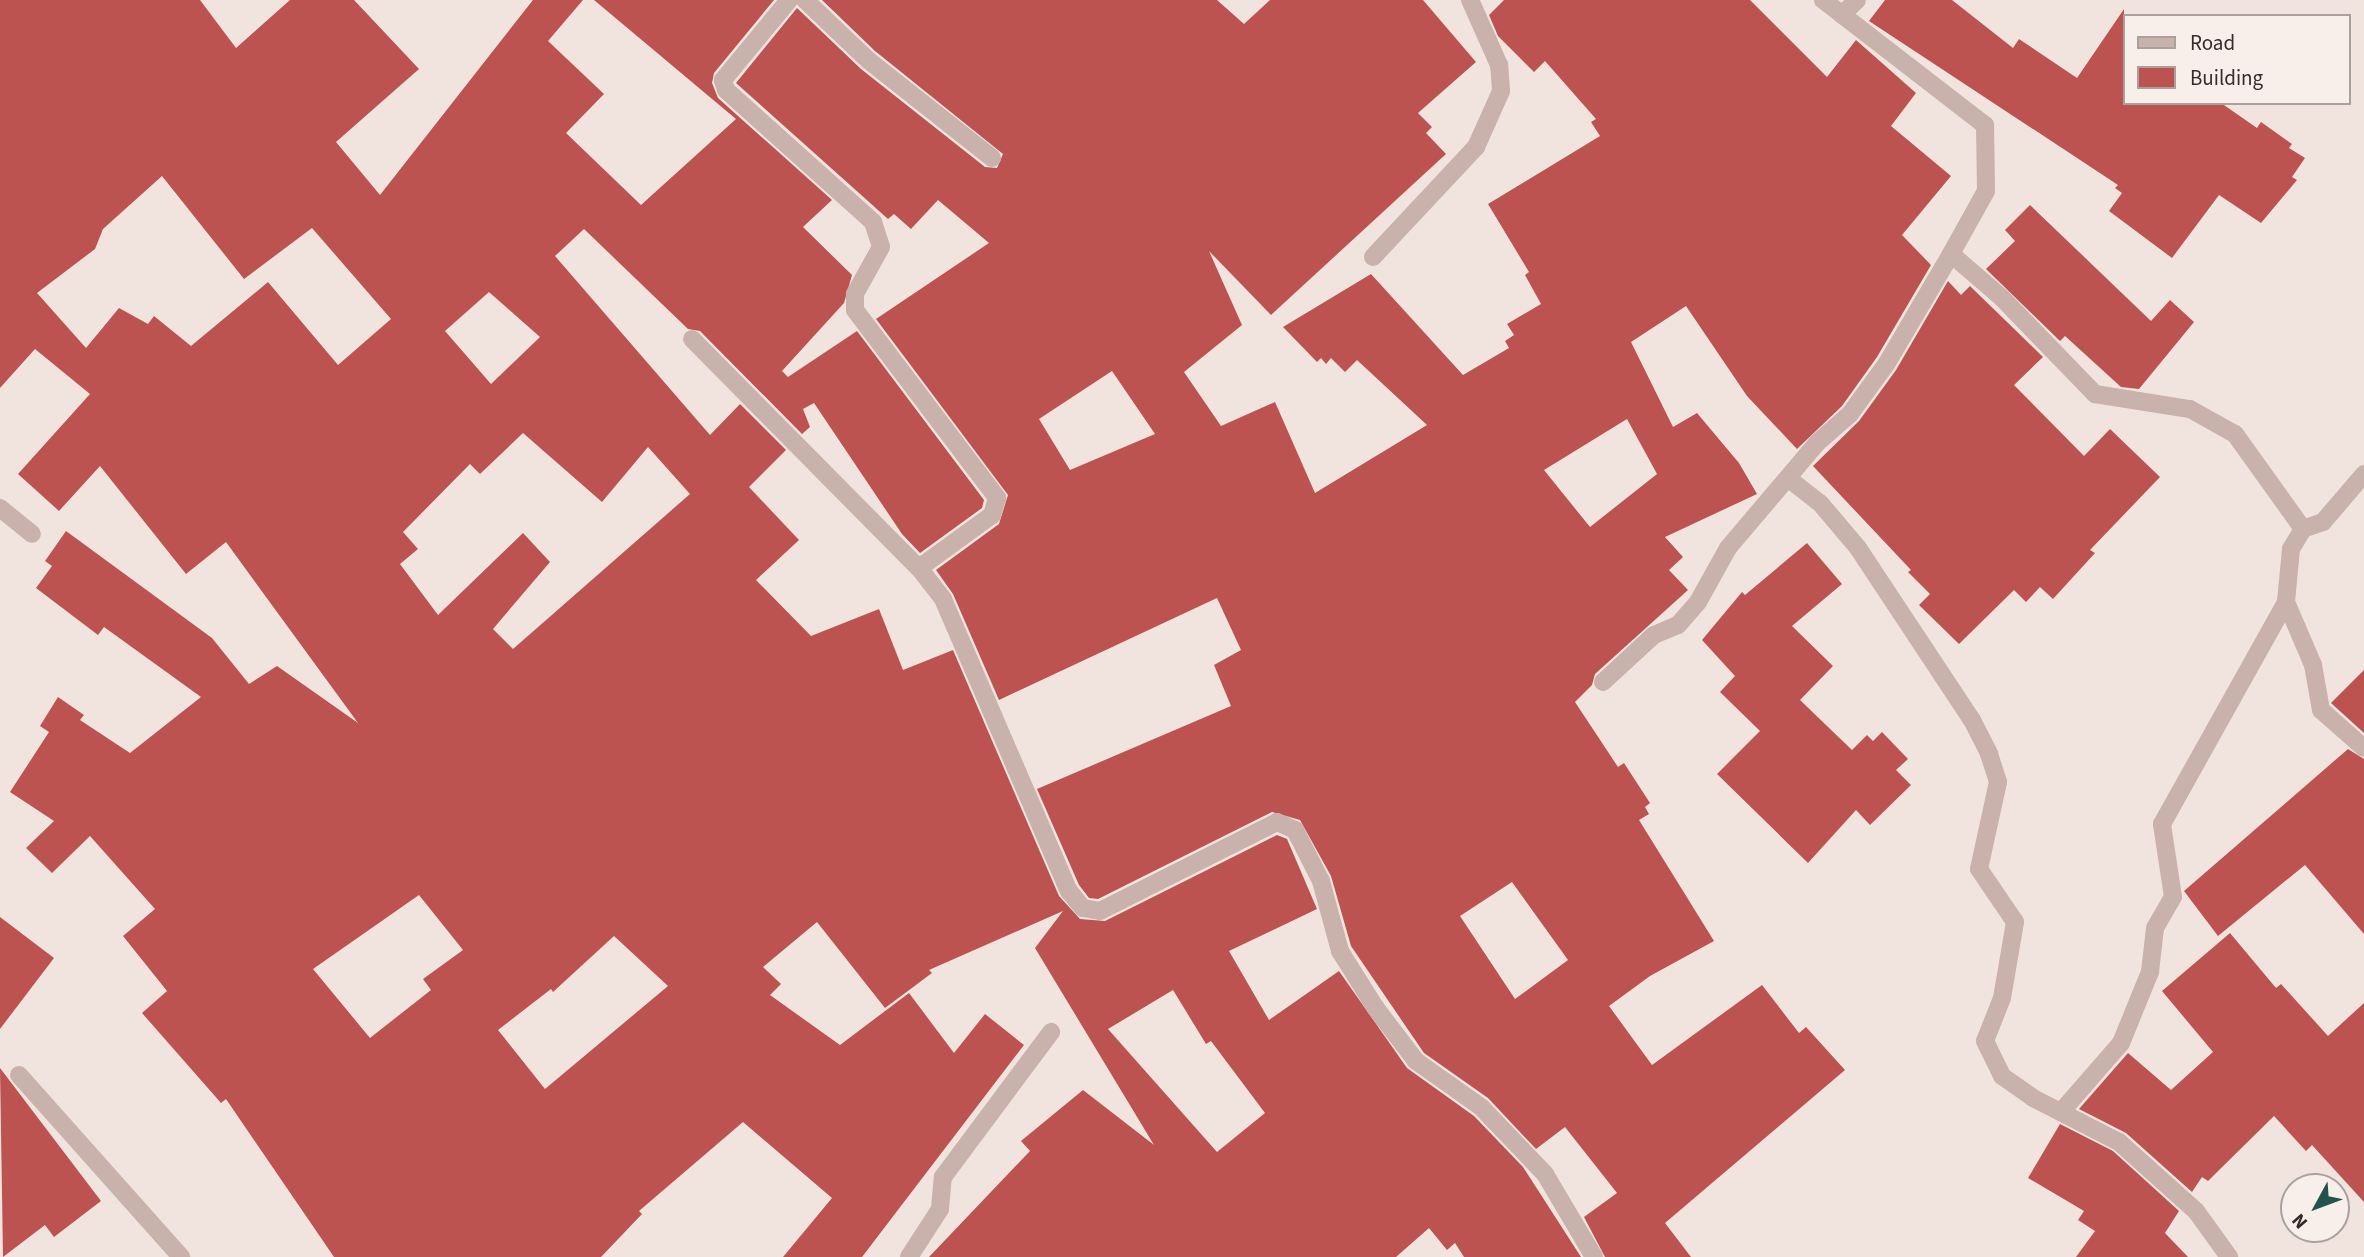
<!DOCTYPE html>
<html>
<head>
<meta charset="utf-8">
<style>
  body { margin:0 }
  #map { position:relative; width:2364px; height:1257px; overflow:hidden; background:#f1e4de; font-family:"Source Sans 3",sans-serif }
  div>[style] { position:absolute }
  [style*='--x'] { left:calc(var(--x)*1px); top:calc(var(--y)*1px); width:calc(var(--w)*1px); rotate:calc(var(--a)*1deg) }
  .building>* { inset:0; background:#bc5351 }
  .minor>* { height:18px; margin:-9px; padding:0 9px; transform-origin:9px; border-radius:9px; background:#c8b2ab }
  span { translate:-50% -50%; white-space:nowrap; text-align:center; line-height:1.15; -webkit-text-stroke:7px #f8efeb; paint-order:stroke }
  .legend { position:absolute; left:2123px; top:14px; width:228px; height:91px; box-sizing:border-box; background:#f8efeb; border:2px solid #aaa19e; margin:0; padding:9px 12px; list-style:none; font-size:21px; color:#362b2a }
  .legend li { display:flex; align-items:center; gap:14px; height:35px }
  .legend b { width:35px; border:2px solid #aaa19e }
  .north { position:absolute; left:2280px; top:1173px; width:70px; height:70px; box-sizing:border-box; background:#f8efeb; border:2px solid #aaa19e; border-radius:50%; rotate:229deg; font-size:19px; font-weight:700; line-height:28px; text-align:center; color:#362b2a }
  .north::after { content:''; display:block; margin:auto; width:24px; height:32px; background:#22544d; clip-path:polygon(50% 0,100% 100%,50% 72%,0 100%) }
</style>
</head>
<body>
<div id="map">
  <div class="building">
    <i style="clip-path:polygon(evenodd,0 0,200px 0,236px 48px,290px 0,354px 0,419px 69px,336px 142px,380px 195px,533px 0,583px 0,548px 41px,604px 94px,566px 133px,641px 205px,736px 119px,594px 0,774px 0,714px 73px,712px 83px,718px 98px,832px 200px,803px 227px,852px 275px,844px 303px,782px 371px,788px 377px,857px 331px,984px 500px,982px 508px,920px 553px,902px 534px,814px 403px,803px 409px,810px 427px,802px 434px,700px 331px,688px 329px,584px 229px,555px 256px,710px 435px,740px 404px,786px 450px,749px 487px,799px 540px,756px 580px,811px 636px,879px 609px,903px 670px,953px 650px,1059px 896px,1080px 919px,1105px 921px,1277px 835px,1287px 839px,1317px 909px,1229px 951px,1269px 1020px,1339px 971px,1407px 1068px,1474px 1116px,1523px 1167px,1581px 1257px,1464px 1257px,1455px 1243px,1447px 1250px,1429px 1228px,1396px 1257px,929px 1257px,1030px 1151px,1021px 1141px,1083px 1090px,1154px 1145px,1035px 948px,1063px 911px,929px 970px,932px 973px,885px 1008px,817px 922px,763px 967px,781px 984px,770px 995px,840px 1045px,909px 993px,954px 1053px,985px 1014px,1024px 1045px,862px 1257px,783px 1257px,832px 1198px,743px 1122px,639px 1211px,642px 1214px,601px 1257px,334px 1257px,226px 1099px,221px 1103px,142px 1013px,167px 991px,123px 936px,155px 909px,90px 836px,52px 873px,26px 848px,54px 821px,10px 792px,49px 732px,40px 726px,58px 697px,84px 715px,80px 720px,130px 753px,201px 697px,104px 627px,98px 635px,36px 588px,52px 566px,45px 561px,66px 531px,212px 638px,249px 684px,277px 666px,358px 723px,226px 542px,186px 574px,100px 466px,59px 511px,18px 474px,90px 394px,35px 349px,0 388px,0 0,162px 176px,244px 279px,312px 228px,391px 319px,338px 365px,268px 282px,191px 346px,154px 316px,148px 324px,119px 308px,86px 348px,37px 293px,95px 249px,103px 229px,162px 176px,0 0,489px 292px,540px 337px,491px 384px,445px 331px,489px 292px,0 0,523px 433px,602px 502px,648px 447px,690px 494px,513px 649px,493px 629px,550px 562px,523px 533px,438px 615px,400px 564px,418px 549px,403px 532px,470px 464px,480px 474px,523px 433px,0 0,419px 895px,463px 950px,423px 979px,431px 990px,370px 1038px,313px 969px,419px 895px,0 0,614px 936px,668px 986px,545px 1089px,498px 1030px,551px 989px,553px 992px,614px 936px,0 0,1173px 990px,1206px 1044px,1211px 1041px,1265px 1113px,1217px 1152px,1108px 1029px,1173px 990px)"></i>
    <i style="clip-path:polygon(evenodd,822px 0,1217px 0,1244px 24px,1270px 0,1423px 0,1476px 62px,1418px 113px,1432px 127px,1426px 133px,1446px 154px,1271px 315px,1209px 251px,1242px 325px,1184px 372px,1221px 426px,1275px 402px,1315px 493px,1427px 425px,1357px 360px,1345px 372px,1331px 358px,1326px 364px,1321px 358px,1317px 362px,1283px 327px,1371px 274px,1463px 375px,1509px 348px,1505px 341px,1514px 335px,1507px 324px,1541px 304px,1525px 275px,1529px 272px,1488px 204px,1600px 136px,1591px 122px,1596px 119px,1545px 61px,1534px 72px,1498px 36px,1489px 15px,1504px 0,1750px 0,1827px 77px,1856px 40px,1916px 93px,1891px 126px,1951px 176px,1902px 235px,1931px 265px,1877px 357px,1842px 406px,1797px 449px,1747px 396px,1686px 306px,1631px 342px,1673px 427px,1697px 413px,1739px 463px,1757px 494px,1665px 537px,1683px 557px,1669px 570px,1688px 590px,1595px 674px,1592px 685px,1575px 702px,1618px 767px,1624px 763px,1650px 803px,1645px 807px,1649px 814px,1639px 820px,1714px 941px,1650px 976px,1609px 1006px,1652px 1065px,1762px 985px,1799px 1033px,1806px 1027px,1845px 1070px,1665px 1223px,1691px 1257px,1605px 1257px,1584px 1217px,1617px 1193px,1565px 1127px,1536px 1149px,1488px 1098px,1424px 1053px,1351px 946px,1331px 876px,1300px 820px,1272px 812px,1098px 899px,1089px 898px,1079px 885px,1037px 789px,1231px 706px,1214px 665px,1241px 650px,1217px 598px,999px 700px,953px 594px,936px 570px,999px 524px,1008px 495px,876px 319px,989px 243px,938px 200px,911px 229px,894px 214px,888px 219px,736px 83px,797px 8px,861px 69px,985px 167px,997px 168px,1003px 154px,875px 51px,822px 0,1112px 371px,1155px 434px,1070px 470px,1039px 419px,1112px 371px,822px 0,1627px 419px,1657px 474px,1590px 527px,1544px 470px,1627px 419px,822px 0,1512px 882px,1568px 960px,1515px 999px,1460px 916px,1512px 882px)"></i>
    <i style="clip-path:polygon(1885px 0,1952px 0,2013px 48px,2019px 39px,2077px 78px,2124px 9px,2124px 103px,2221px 103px,2257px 128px,2261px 122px,2292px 144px,2289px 148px,2305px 158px,2292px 177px,2297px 180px,2261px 223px,2219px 195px,2172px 258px,2109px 211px,2122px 193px,2115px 188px,2118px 185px,1869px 21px)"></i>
    <i style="clip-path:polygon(2030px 205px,2151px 321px,2170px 300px,2194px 322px,2139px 389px,2121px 387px,2065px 336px,2060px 341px,1986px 269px,2015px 241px,2005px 230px)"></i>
    <i style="clip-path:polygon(1948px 281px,1961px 295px,1970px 286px,2043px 357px,2014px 385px,2084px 456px,2110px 429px,2160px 477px,2090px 550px,2095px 553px,2053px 599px,2040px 587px,2026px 602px,2014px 590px,1959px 644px,1919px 605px,1930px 594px,1908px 572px,1911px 570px,1813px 466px,1859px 421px,1896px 370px)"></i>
    <i style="clip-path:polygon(1807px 543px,1842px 584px,1792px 626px,1833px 666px,1800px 700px,1852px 750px,1867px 735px,1873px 741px,1882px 732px,1908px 759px,1896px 770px,1911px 785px,1870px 825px,1856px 810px,1808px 863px,1717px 774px,1760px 731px,1720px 692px,1735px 676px,1702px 640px,1742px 592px,1745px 595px)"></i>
    <i style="clip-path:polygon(2364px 670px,2364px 733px,2331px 703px)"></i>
    <i style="clip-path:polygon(2348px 749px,2364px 759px,2364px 934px,2305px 865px,2218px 936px,2184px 891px)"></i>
    <i style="clip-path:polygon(0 917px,54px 958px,0 1029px)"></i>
    <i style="clip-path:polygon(2230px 933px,2276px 988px,2281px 984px,2328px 1036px,2364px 1003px,2364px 1202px,2312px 1145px,2306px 1151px,2274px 1116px,2208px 1181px,2202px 1177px,2192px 1192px,2126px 1133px,2079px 1109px,2128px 1053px,2171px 1090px,2213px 1052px,2162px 991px)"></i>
    <i style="clip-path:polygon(0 1068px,101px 1201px,54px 1237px,45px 1225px,3px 1257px)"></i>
    <i style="clip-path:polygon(2060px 1124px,2113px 1151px,2179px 1211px,2165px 1233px,2188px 1257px,2076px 1257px,2095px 1231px,2078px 1220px,2084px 1211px,2028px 1178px)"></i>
  </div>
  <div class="minor">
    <i style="--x:789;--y:0;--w:104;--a:129.5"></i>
    <i style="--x:723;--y:80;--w:10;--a:73"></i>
    <i style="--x:726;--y:90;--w:198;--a:41.9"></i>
    <i style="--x:873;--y:222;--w:26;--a:72"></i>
    <i style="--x:881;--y:247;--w:54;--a:119"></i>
    <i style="--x:855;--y:294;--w:16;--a:90"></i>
    <i style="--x:855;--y:310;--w:236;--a:52.9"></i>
    <i style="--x:997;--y:498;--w:18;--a:106"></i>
    <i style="--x:992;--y:515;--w:90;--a:144"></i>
    <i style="--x:919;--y:568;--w:39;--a:52"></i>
    <i style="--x:943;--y:599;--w:318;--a:66.7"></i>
    <i style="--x:1069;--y:891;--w:22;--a:51"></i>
    <i style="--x:1083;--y:908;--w:17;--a:10"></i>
    <i style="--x:1100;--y:911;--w:198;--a:-26.7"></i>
    <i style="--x:1277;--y:822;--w:20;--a:24"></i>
    <i style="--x:1295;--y:830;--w:57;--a:63"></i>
    <i style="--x:1321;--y:881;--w:73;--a:74.8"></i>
    <i style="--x:1340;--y:951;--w:66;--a:58"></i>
    <i style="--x:1375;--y:1007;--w:68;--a:52.8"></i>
    <i style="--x:1416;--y:1061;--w:80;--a:35.3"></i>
    <i style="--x:1481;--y:1107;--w:93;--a:46.3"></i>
    <i style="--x:1545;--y:1174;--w:96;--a:59.4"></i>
    <i style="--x:805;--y:0;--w:87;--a:43.6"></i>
    <i style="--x:868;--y:60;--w:158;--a:38.3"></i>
    <i style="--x:1823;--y:0;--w:205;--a:37.7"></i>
    <i style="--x:1985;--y:125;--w:66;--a:89.1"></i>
    <i style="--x:1986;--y:191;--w:72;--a:119.1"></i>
    <i style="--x:1951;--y:254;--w:67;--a:40.8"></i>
    <i style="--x:2002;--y:298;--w:134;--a:45.9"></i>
    <i style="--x:2095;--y:394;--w:96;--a:9"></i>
    <i style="--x:2190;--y:409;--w:51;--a:29.1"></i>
    <i style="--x:2235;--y:434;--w:117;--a:54.4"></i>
    <i style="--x:1842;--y:15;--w:21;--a:-45"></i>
    <i style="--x:1373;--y:257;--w:151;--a:-46.9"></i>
    <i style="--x:1476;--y:147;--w:61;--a:-65.9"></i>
    <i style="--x:1501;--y:91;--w:26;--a:-94"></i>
    <i style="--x:1499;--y:65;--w:71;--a:-114"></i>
    <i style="--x:692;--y:339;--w:322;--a:45.3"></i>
    <i style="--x:2364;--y:474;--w:63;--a:130.5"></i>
    <i style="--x:2323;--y:522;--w:21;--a:161"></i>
    <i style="--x:2303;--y:529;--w:23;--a:121"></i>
    <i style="--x:2291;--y:549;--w:53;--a:95.4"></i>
    <i style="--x:2286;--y:602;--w:69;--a:66.8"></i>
    <i style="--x:2313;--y:665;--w:46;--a:79.9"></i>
    <i style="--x:2321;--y:710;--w:57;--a:41.5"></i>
    <i style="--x:1789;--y:479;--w:39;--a:38"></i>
    <i style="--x:1820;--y:503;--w:59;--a:49.8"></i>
    <i style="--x:1858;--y:548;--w:206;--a:56.5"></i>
    <i style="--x:1972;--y:720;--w:38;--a:63"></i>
    <i style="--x:1989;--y:754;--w:29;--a:72"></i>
    <i style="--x:1998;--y:782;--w:89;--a:102.3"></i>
    <i style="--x:1979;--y:869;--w:64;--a:55.8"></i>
    <i style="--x:2015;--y:922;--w:77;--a:99.7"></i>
    <i style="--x:2002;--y:998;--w:46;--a:111.6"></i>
    <i style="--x:1985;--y:1041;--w:39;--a:64"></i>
    <i style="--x:2002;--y:1076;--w:38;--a:35"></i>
    <i style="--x:2033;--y:1098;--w:97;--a:27.1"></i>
    <i style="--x:2119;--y:1142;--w:103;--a:41.9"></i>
    <i style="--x:2196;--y:1211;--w:57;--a:54.3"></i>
    <i style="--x:0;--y:508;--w:41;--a:39.1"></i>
    <i style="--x:1603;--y:682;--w:69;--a:-42.7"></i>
    <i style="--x:1654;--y:635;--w:26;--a:-23"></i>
    <i style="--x:1678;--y:625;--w:30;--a:-49"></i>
    <i style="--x:1698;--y:602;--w:62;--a:-60.9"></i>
    <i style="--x:1728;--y:548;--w:138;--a:-49.7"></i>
    <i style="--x:1817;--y:443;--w:44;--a:-41.3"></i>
    <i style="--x:1850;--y:414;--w:63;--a:-54"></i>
    <i style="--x:1887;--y:363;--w:126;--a:-59.6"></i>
    <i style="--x:19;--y:1075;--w:244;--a:48.3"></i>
    <i style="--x:2061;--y:1112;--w:91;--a:-49"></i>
    <i style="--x:2121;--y:1043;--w:77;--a:-67.8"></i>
    <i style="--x:2150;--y:972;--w:44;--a:-83.5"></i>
    <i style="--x:2155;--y:928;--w:36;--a:-60"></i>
    <i style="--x:2173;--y:897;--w:74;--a:-98.6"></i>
    <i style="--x:2162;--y:824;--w:254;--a:-60.8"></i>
    <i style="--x:909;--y:1257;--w:57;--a:-57.1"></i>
    <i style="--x:940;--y:1209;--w:32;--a:-85"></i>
    <i style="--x:943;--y:1177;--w:181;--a:-53.3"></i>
  </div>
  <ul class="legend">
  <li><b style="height:9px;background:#c8b2ab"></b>Road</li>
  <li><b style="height:19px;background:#bc5351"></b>Building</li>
  </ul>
  <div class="north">N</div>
</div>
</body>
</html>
